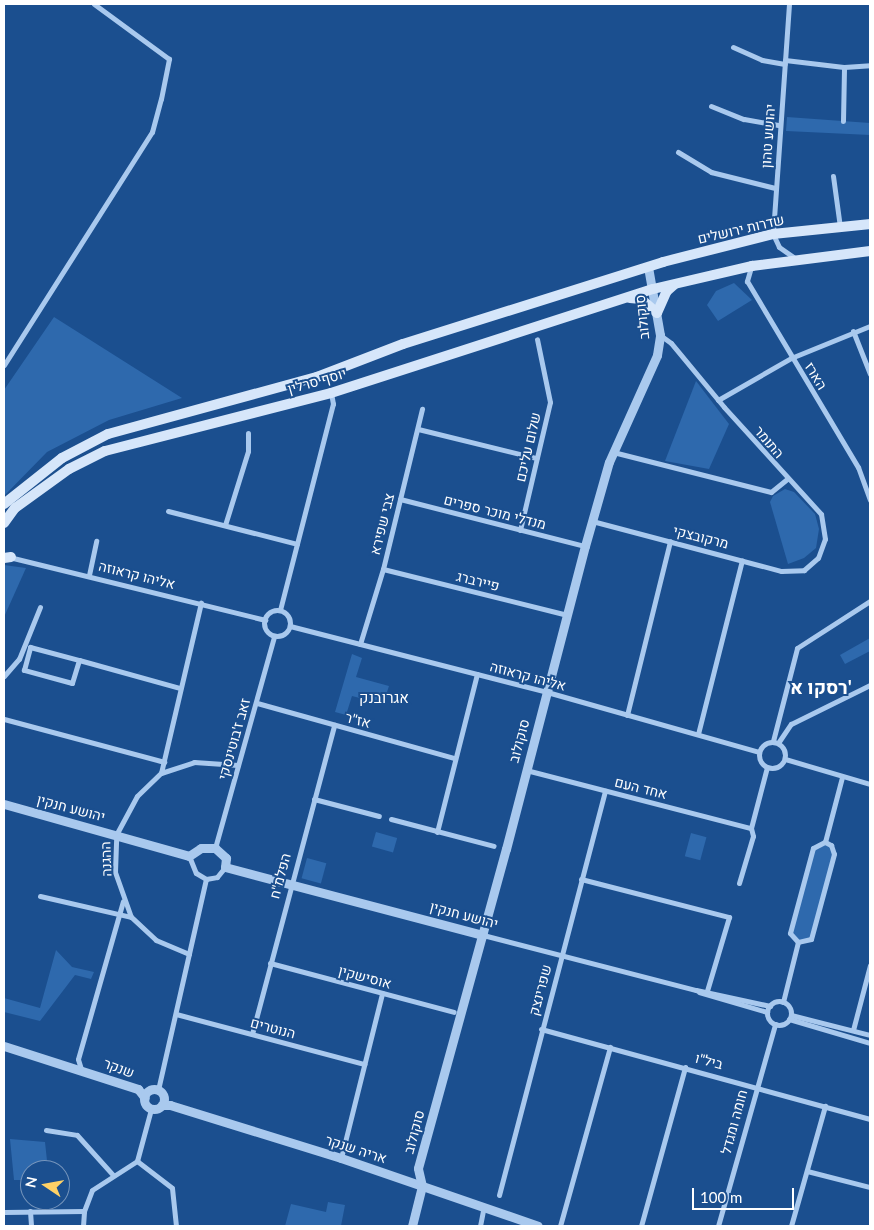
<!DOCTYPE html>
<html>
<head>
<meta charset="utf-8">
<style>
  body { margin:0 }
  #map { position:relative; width:874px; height:1230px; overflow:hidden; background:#1b4f8f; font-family:Lato,Heebo,sans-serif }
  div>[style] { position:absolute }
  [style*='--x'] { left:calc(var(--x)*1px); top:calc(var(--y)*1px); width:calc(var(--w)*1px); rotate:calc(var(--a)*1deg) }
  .green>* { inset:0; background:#2e69ad; transform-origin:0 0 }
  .minor>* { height:5px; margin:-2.5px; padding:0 2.5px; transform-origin:2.5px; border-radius:2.5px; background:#a9c9ee }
  .minor>.ring { margin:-2.5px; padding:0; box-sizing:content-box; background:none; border:5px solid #a9c9ee; border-radius:50% }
  .tertiary>* { height:9px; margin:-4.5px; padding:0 4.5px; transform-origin:4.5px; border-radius:4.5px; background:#a9c9ee }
  .tertiary>.ring { margin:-4.5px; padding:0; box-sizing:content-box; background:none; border:9px solid #a9c9ee; border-radius:50% }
  .secondary>* { height:10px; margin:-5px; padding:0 5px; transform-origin:5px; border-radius:5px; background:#d6e6fa }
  span { translate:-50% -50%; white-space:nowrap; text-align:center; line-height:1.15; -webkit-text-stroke:4px #1b4f8f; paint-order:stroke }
  .street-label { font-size:14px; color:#fff }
  .neighbourhood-label { font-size:15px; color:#fff }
  .district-label { font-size:19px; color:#fff; font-weight:700 }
  .frame { position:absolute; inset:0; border:5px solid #fff; pointer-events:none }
  .north { position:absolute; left:20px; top:1160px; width:50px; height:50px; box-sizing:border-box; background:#1b4f8f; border:1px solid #7695bc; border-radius:50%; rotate:282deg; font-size:14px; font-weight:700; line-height:20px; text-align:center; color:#fff }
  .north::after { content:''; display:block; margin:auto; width:18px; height:22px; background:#ffd166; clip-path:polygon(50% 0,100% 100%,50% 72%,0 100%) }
  .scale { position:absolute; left:692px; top:1188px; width:102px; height:22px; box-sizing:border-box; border:2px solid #fff; border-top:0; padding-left:6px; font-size:15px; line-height:18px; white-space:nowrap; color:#fff; -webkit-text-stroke:4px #1b4f8f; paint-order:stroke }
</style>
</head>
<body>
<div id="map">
  <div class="green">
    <i style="clip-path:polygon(787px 117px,870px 123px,870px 135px,786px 131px)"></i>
    <i style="clip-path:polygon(734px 283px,752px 300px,718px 321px,707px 305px,716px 291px)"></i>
    <i style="clip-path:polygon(54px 317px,182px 398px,109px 420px,47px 452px,4px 496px,4px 390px)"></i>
    <i style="clip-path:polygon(696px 381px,729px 424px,709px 469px,665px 461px)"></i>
    <i style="clip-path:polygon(785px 489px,794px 492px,815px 514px,819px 529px,816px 548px,804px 558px,788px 564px,770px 502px,773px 496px)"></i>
    <i style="clip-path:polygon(4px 565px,26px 568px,4px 617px)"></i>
    <i style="clip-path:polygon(870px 638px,870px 651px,845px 664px,840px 655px)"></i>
    <i style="clip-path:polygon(352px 654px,362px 658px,356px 677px,389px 686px,383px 704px,352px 696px,346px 715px,335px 712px)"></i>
    <i style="left:376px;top:832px;width:22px;height:15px;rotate:16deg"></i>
    <i style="left:691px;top:833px;width:16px;height:24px;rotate:15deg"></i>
    <i style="clip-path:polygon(819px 843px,831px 845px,834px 854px,811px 939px,798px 942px,790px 933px,813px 848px)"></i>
    <i style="left:307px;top:858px;width:20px;height:21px;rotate:15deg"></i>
    <i style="clip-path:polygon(56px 950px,72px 967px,94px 972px,91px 979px,75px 975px,40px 1021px,4px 1012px,4px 998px,40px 1008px)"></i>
    <i style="clip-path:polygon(10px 1139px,45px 1142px,48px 1170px,30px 1170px,30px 1180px,14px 1180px)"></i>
    <i style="clip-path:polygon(328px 1202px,345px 1205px,341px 1226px,285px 1226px,291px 1204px,326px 1212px)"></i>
  </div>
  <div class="minor">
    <i style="--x:789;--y:4;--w:231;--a:94"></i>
    <i style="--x:773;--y:234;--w:14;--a:65"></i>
    <i style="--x:779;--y:247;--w:21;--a:35"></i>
    <i style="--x:733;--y:47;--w:32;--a:24"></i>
    <i style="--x:762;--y:60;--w:23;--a:10"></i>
    <i style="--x:785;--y:60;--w:59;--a:6.8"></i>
    <i style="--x:844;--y:67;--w:26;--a:-4"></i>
    <i style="--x:711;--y:106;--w:35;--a:22"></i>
    <i style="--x:744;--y:119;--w:36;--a:10"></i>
    <i style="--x:843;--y:121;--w:54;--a:-88.9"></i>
    <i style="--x:678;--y:152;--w:39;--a:31"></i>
    <i style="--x:711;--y:172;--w:66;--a:14"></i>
    <i style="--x:833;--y:176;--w:51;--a:82.2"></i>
    <i style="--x:751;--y:267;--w:15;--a:106"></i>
    <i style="--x:747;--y:281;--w:217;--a:59.2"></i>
    <i style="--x:858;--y:467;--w:35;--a:70"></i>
    <i style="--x:853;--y:331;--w:46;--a:68.4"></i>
    <i style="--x:4;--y:365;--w:276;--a:-57.6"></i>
    <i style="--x:152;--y:132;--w:34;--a:-75"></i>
    <i style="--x:161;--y:99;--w:41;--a:-78.7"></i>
    <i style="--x:169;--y:59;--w:93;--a:-143.7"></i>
    <i style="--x:718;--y:400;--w:84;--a:-29.9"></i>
    <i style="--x:791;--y:358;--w:85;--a:-22.1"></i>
    <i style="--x:418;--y:429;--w:122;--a:13.8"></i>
    <i style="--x:613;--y:452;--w:163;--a:14.2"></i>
    <i style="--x:771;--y:492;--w:21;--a:-39"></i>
    <i style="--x:400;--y:499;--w:191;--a:14.3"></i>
    <i style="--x:168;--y:511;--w:133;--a:14.3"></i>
    <i style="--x:592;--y:521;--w:196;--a:14.8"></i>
    <i style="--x:781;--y:571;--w:23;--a:-2"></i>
    <i style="--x:804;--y:570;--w:18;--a:-41"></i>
    <i style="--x:818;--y:558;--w:20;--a:-70"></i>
    <i style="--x:825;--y:539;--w:25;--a:-99"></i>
    <i style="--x:821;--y:514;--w:144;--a:-132.2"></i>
    <i style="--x:724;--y:407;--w:83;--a:-129.6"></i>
    <i style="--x:671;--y:343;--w:14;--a:-144"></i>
    <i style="--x:225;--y:525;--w:77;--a:-72.7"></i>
    <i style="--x:248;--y:451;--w:18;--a:-90"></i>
    <i style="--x:520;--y:530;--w:131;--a:-76.8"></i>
    <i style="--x:550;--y:402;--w:64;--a:-101.7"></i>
    <i style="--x:9;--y:557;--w:264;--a:13.8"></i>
    <i style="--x:383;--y:569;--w:190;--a:14"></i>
    <i style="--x:89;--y:575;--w:35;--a:-78"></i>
    <i style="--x:280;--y:610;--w:213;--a:-75.6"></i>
    <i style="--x:333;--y:404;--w:11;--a:-100"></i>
    <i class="ring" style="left:264px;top:610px;width:21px;height:21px"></i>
    <i style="--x:290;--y:626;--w:265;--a:14.4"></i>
    <i style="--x:547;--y:692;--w:220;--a:15.8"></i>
    <i style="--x:360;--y:644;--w:78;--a:-73"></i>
    <i style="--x:383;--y:569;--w:165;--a:-76.3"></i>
    <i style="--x:79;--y:660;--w:24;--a:107"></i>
    <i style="--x:72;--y:683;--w:50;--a:-164.8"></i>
    <i style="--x:24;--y:670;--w:24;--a:-75"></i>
    <i style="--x:30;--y:647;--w:51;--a:14.9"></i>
    <i style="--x:79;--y:660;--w:105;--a:15.5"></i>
    <i style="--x:4;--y:676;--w:23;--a:-49"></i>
    <i style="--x:19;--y:659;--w:56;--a:-68"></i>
    <i style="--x:257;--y:703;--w:205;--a:15.6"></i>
    <i style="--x:627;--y:715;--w:179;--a:-76.1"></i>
    <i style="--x:4;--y:719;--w:166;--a:15"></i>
    <i style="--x:698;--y:734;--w:179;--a:-75.8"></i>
    <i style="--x:773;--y:741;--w:96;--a:-75.5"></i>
    <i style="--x:797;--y:648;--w:87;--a:-32.8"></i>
    <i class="ring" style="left:759px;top:742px;width:21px;height:21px"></i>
    <i style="--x:778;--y:743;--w:23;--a:-56"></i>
    <i style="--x:791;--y:724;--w:88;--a:-26.3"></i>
    <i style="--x:785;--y:759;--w:89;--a:16.4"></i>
    <i style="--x:526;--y:770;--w:232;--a:14.5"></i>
    <i style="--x:161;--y:773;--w:175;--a:-76.8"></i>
    <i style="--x:314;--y:799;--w:67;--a:14.7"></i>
    <i style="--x:391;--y:819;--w:106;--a:14.7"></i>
    <i style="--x:437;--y:832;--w:163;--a:-75.8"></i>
    <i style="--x:825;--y:842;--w:7;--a:27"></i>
    <i style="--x:831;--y:845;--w:9;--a:72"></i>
    <i style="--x:834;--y:854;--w:88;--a:105.1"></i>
    <i style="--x:811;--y:939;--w:13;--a:167"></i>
    <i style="--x:798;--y:942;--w:12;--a:-132"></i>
    <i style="--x:790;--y:933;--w:88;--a:-74.9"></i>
    <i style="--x:813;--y:848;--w:13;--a:-27"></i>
    <i style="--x:825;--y:842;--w:67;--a:-75.3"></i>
    <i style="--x:215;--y:848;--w:220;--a:-74.4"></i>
    <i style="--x:189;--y:856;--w:18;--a:68"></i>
    <i style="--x:196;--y:873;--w:12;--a:31"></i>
    <i style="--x:206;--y:879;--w:11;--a:-10"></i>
    <i style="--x:217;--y:877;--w:13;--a:-51"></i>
    <i style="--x:581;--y:879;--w:153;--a:14.4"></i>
    <i style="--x:729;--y:917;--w:77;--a:106.6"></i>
    <i style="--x:739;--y:883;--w:49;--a:-73.4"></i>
    <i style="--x:753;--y:836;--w:8;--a:-104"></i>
    <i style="--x:751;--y:828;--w:63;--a:-75.3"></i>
    <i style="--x:40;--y:896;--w:93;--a:13"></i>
    <i style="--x:483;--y:935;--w:220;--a:14.5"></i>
    <i style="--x:696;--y:990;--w:76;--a:12.2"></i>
    <i style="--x:189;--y:954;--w:36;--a:-157"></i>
    <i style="--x:156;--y:940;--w:34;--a:-137"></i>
    <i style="--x:131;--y:917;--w:48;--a:-109.6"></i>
    <i style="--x:115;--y:872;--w:37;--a:-88"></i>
    <i style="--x:116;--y:835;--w:44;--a:-61.7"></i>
    <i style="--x:137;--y:796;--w:33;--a:-44"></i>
    <i style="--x:161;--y:773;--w:35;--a:-18"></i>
    <i style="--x:194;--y:762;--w:44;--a:3.9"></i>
    <i style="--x:270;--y:963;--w:190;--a:14.9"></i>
    <i style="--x:699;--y:992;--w:71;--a:16.4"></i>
    <i class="ring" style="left:767px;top:1001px;width:19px;height:19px"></i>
    <i style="--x:783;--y:1002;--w:62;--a:-76"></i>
    <i style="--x:176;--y:1014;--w:195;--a:14.9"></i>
    <i style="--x:791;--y:1015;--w:81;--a:14.2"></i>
    <i style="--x:789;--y:1019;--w:84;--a:16.5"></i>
    <i style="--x:541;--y:1029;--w:341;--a:15.3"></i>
    <i style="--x:853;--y:1030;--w:67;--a:-75.3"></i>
    <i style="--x:252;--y:1034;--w:320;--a:-75.1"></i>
    <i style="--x:81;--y:1069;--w:10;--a:-107"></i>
    <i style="--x:78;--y:1059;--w:164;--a:-74.1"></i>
    <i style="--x:158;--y:1090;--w:216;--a:-77.2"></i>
    <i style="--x:46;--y:1130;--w:31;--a:9"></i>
    <i style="--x:77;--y:1135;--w:54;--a:48"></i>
    <i style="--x:341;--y:1158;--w:170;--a:-76"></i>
    <i style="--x:137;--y:1161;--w:44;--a:37.6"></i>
    <i style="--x:172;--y:1188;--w:38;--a:84"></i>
    <i style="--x:137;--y:1161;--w:54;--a:-74.9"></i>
    <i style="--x:807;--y:1171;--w:65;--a:14.3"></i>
    <i style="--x:499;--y:1195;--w:418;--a:-75.3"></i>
    <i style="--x:30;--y:1211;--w:15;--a:86"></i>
    <i style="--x:4;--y:1212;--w:80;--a:-0.7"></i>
    <i style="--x:83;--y:1226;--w:15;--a:-86"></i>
    <i style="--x:84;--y:1211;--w:22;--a:-69"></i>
    <i style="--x:92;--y:1190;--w:54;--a:-32.8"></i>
    <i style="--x:480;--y:1226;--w:20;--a:-79"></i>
    <i style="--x:560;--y:1226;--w:186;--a:-74.4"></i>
    <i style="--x:641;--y:1226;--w:165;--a:-74.5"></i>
    <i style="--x:718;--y:1226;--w:210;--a:-74.2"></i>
    <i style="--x:791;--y:1226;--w:125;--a:-74.2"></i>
  </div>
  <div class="tertiary">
    <i style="--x:4;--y:804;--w:192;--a:15.7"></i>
    <i style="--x:189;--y:856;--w:14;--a:-34"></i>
    <i style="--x:201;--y:848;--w:14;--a:0"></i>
    <i style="--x:215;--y:848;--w:15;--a:42"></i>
    <i style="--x:226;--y:858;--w:9;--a:96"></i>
    <i style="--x:225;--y:867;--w:267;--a:14.8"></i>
    <i style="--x:4;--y:1046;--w:141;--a:17.8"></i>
    <i style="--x:138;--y:1089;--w:11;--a:52"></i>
    <i class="ring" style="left:144px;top:1089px;width:11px;height:11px"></i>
    <i style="--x:162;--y:1105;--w:8;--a:0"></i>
    <i style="--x:170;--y:1105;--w:179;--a:17.2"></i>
    <i style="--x:341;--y:1158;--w:208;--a:19"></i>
    <i style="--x:412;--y:1226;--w:41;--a:-76"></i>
    <i style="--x:422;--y:1186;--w:18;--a:-103"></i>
    <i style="--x:418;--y:1168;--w:331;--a:-74.6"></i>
    <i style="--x:506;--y:849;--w:313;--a:-75.4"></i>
    <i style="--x:585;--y:546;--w:87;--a:-74.1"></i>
    <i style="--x:609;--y:462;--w:117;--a:-65.8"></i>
    <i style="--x:657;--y:355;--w:20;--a:-81"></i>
    <i style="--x:660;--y:335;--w:69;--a:-100"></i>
  </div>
  <div class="secondary">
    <i style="--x:630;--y:298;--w:11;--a:5"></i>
    <i style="--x:641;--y:299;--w:21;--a:41"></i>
    <i style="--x:657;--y:313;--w:24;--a:-66"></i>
    <i style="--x:667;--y:291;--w:9;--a:-41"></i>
    <i style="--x:4;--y:504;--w:74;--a:-38.4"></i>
    <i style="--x:62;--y:458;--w:52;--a:-27.6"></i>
    <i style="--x:108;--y:434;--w:217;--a:-15.3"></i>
    <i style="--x:317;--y:377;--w:92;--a:-21"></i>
    <i style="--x:403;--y:344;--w:273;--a:-17.5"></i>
    <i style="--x:663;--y:262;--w:114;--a:-14.3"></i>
    <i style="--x:773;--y:234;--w:98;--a:-5.9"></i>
    <i style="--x:4;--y:523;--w:19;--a:-54"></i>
    <i style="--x:15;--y:508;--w:67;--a:-35.8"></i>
    <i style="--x:69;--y:469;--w:40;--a:-26.6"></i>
    <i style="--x:105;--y:451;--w:233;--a:-14.4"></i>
    <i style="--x:331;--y:393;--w:338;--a:-17.9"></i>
    <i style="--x:653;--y:289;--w:102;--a:-13.1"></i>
    <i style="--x:752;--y:266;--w:119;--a:-7.2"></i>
    <i style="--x:4;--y:558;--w:7;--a:-8"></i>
  </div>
  <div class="street-label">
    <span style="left:768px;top:136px;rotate:-86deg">יהושע טהון</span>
    <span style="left:741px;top:229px;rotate:-13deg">שדרות ירושלים</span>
    <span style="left:642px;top:317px;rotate:-96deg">סוקולוב</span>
    <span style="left:816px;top:376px;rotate:59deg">הארז</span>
    <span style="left:317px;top:381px;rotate:-16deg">יוסף סרלין</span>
    <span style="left:769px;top:442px;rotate:49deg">התומר</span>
    <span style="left:528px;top:447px;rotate:-77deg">שלום עליכם</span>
    <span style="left:495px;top:512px;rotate:14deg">מנדלי מוכר ספרים</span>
    <span style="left:382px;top:524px;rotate:-76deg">צבי שפירא</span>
    <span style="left:701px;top:537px;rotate:14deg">מרקובצקי</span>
    <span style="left:137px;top:575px;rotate:14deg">אליהו קראוזה</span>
    <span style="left:478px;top:581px;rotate:14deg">פיירברג</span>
    <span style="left:528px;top:676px;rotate:15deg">אליהו קראוזה</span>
    <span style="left:358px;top:720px;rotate:15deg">אז"ר</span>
    <span style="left:234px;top:739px;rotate:-74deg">זאב ז'בוטינסקי</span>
    <span style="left:519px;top:741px;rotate:-75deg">סוקולוב</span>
    <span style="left:641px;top:788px;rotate:14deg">אחד העם</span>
    <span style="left:71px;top:808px;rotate:15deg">יהושע חנקין</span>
    <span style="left:106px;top:859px;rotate:-92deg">ההגנה</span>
    <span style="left:280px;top:876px;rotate:-75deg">הפלמ"ח</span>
    <span style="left:464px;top:915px;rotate:15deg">יהושע חנקין</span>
    <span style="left:365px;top:977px;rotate:15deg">אוסישקין</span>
    <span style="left:540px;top:990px;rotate:-75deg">שפרינצק</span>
    <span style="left:273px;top:1028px;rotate:15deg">הנוטרים</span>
    <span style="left:709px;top:1061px;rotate:15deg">ביל"ו</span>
    <span style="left:119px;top:1068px;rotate:20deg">שנקר</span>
    <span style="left:734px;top:1122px;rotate:-75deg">חומה ומגדל</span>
    <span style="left:414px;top:1132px;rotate:-75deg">סוקולוב</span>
    <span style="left:356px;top:1149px;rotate:18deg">אריה שנקר</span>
  </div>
  <div class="neighbourhood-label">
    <span style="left:384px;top:698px">אגרובנק</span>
  </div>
  <div class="district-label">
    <span style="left:821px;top:687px">רסקו א'</span>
  </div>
  <div class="frame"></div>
  <div class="north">N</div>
  <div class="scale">100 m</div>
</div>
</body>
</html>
